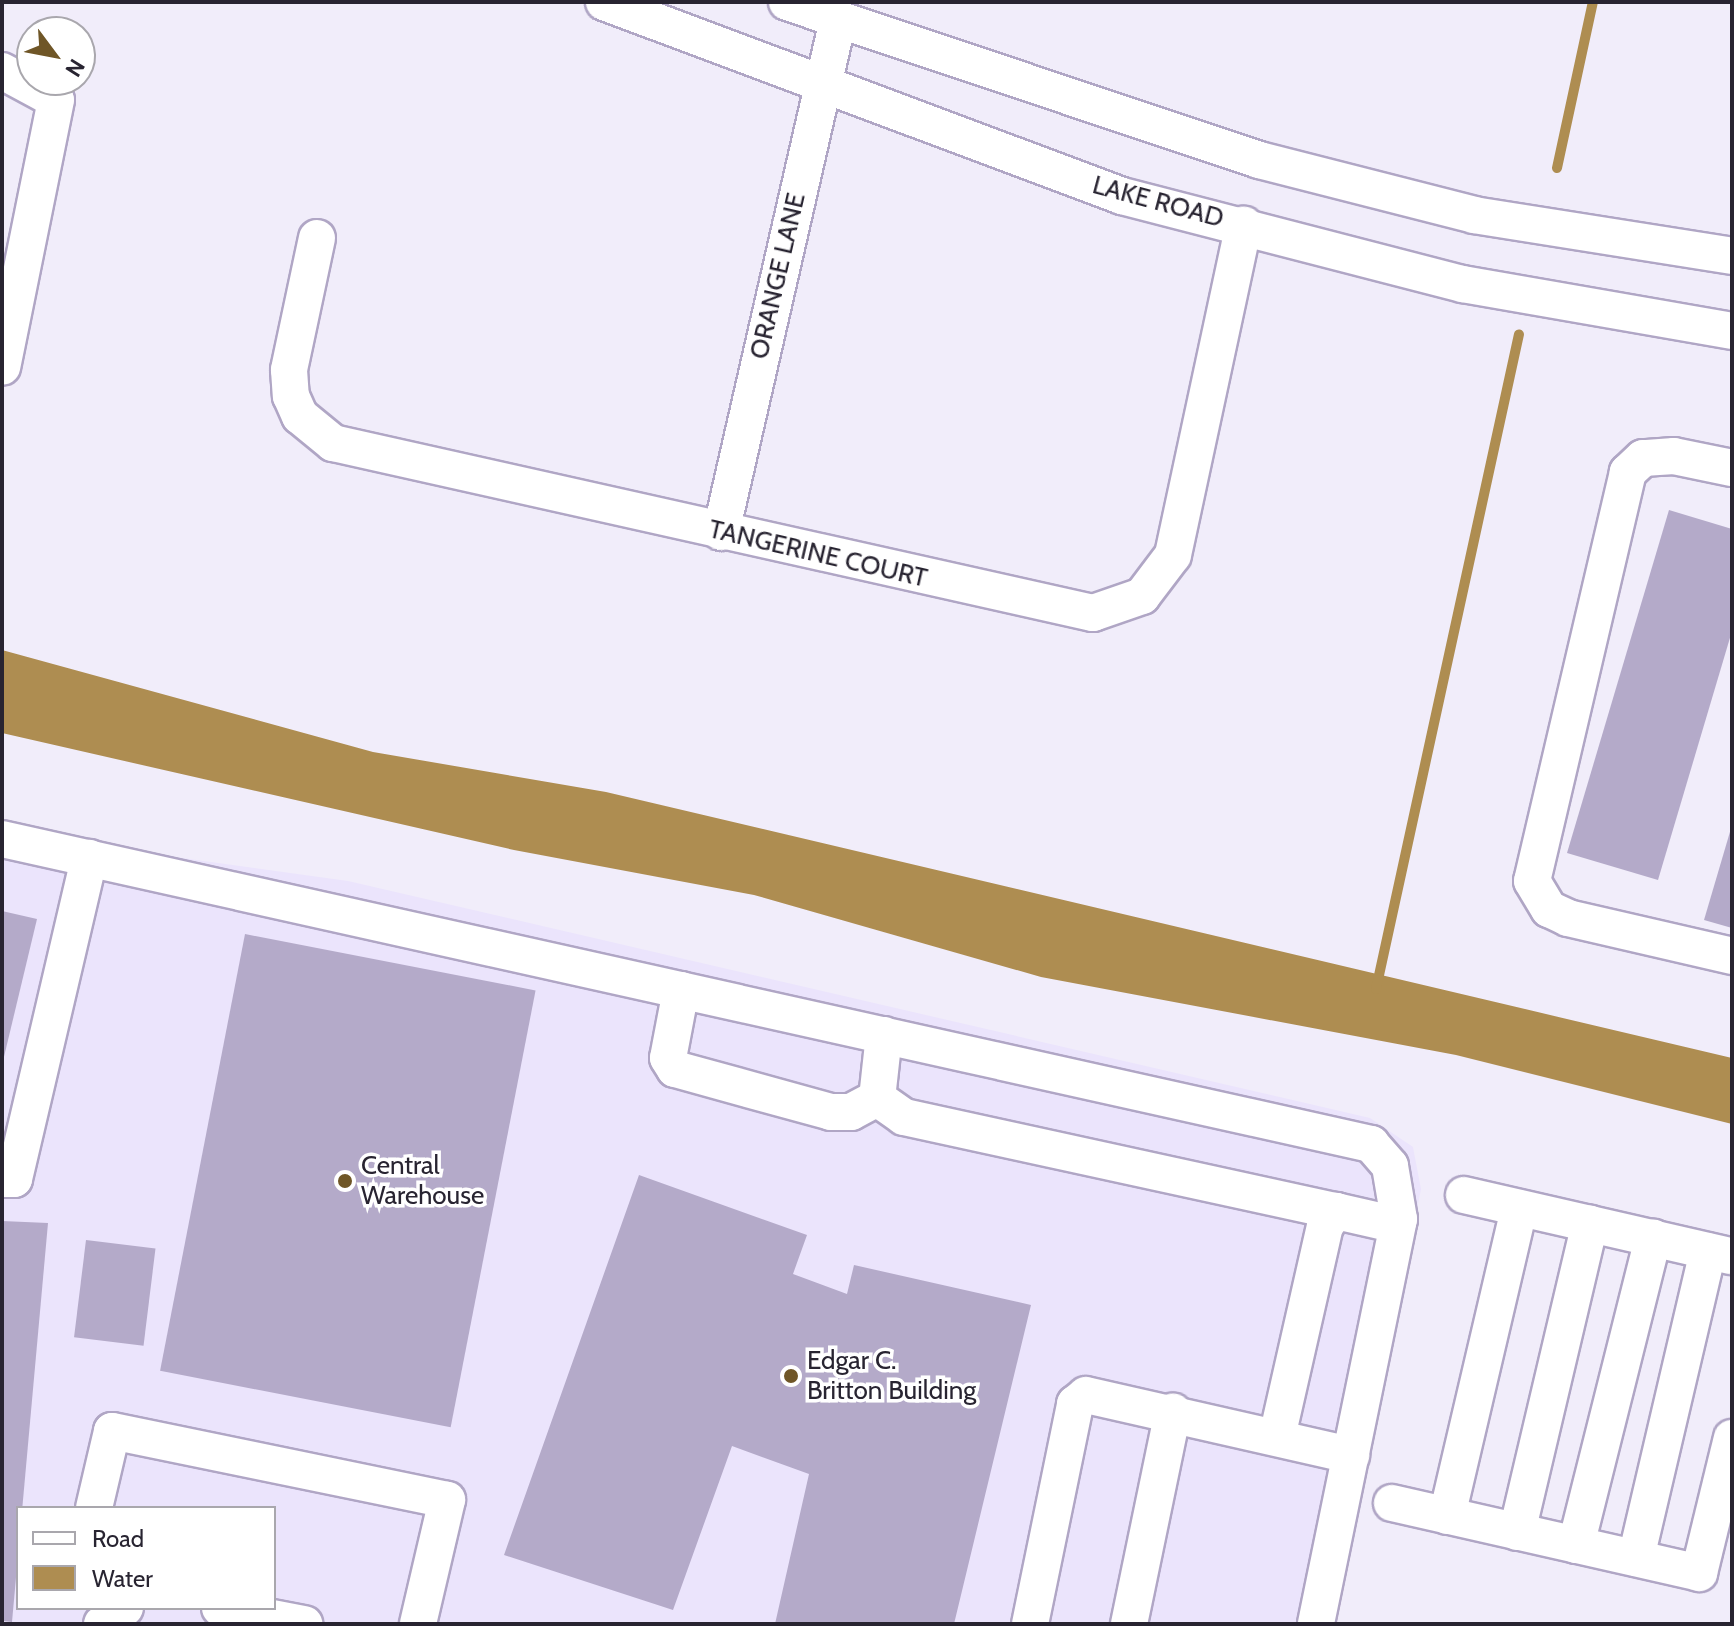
<!DOCTYPE html>
<html>
<head>
<meta charset="utf-8">
<style>
  body { margin:0 }
  #map { position:relative; width:1734px; height:1626px; overflow:hidden; background:#f1edfa; font-family:Cabin,sans-serif }
  div>[style] { position:absolute }
  [style*='--x'] { left:calc(var(--x)*1px); top:calc(var(--y)*1px); width:calc(var(--w)*1px); rotate:calc(var(--a)*1deg) }
  .built>* { inset:0; background:#ebe4fc }
  .water>* { inset:0; background:#ae8d51 }
  .stream>* { height:10px; margin:-5px; padding:0 5px; transform-origin:5px; border-radius:5px; background:#ae8d51 }
  .building>* { inset:0; background:#b4aac9; transform-origin:0 0 }
  .roads { filter:drop-shadow(2px 0 #b0a6c5) drop-shadow(-2px 0 #b0a6c5) drop-shadow(0 2px #b0a6c5) drop-shadow(0 -2px #b0a6c5) }
  .minor>* { height:36px; margin:-18px; padding:0 18px; transform-origin:18px; border-radius:18px; background:#fff }
  .dots>* { width:22px; height:22px; translate:-50% -50%; box-sizing:border-box; border:4px solid #fff; border-radius:50% }
  span { translate:-50% -50%; white-space:nowrap; text-align:center; line-height:1.15; -webkit-text-stroke:7px #fff; paint-order:stroke }
  .street-label { font-size:26px; color:#282431 }
  .poi-label { font-size:26px; color:#282431 }
  .left { translate:0 -50%; text-align:left }
  .frame { position:absolute; inset:0; border:4px solid #282431; pointer-events:none }
  .legend { position:absolute; left:16px; top:1506px; width:260px; height:104px; box-sizing:border-box; background:#fff; border:2px solid #a9a7ad; margin:0; padding:10px 14px; list-style:none; font-size:24px; color:#282431 }
  .legend li { display:flex; align-items:center; gap:16px; height:40px }
  .legend b { width:40px; border:2px solid #a9a7ad }
  .north { position:absolute; left:16px; top:16px; width:80px; height:80px; box-sizing:border-box; background:#fff; border:2px solid #a9a7ad; border-radius:50%; rotate:122deg; font-size:22px; font-weight:700; line-height:32px; text-align:center; color:#282431 }
  .north::after { content:''; display:block; margin:auto; width:28px; height:36px; background:#6f5627; clip-path:polygon(50% 0,100% 100%,50% 72%,0 100%) }
</style>
</head>
<body>
<div id="map">
  <div class="built">
    <i style="clip-path:polygon(evenodd,2px 833px,348px 881px,1370px 1118px,1413px 1147px,1421px 1189px,1335px 1624px,2px 1624px,2px 833px,18px 1508px,274px 1508px,274px 1608px,18px 1608px,18px 1508px)"></i>
  </div>
  <div class="water">
    <i style="clip-path:polygon(2px 650px,373px 752px,606px 792px,1732px 1058px,1732px 1124px,1456px 1055px,1041px 977px,754px 895px,514px 850px,2px 733px)"></i>
  </div>
  <div class="stream">
    <i style="--x:1557;--y:168;--w:170;--a:-77.8"></i>
    <i style="--x:1376;--y:989;--w:670;--a:-77.68"></i>
  </div>
  <div class="building">
    <i style="clip-path:polygon(1669px 510px,1732px 529px,1732px 631px,1658px 880px,1567px 853px)"></i>
    <i style="clip-path:polygon(1732px 825px,1732px 928px,1704px 920px)"></i>
    <i style="clip-path:polygon(2px 911px,37px 919px,3px 1061px,2px 1061px)"></i>
    <i style="left:245px;top:934px;width:296px;height:445px;rotate:11deg"></i>
    <i style="clip-path:polygon(639px 1175px,807px 1235px,793px 1274px,847px 1294px,854px 1265px,1031px 1305px,954px 1624px,775px 1624px,809px 1474px,732px 1446px,673px 1610px,504px 1555px)"></i>
    <i style="clip-path:polygon(2px 1221px,48px 1223px,12px 1622px,2px 1621px)"></i>
    <i style="left:86px;top:1240px;width:70px;height:98px;rotate:7deg"></i>
  </div>
  <div class="roads">
    <div class="minor">
      <i style="--x:604;--y:2;--w:553;--a:20.53"></i>
      <i style="--x:1122;--y:196;--w:352;--a:14.5"></i>
      <i style="--x:1463;--y:284;--w:273;--a:9.9"></i>
      <i style="--x:787;--y:2;--w:498;--a:18.5"></i>
      <i style="--x:1259;--y:160;--w:222;--a:14.3"></i>
      <i style="--x:1474;--y:215;--w:261;--a:9"></i>
      <i style="--x:2;--y:71;--w:61;--a:28.2"></i>
      <i style="--x:56;--y:100;--w:272;--a:101.4"></i>
      <i style="--x:317;--y:238;--w:135;--a:102"></i>
      <i style="--x:289;--y:370;--w:26;--a:86"></i>
      <i style="--x:291;--y:396;--w:22;--a:66"></i>
      <i style="--x:300;--y:416;--w:43;--a:39.3"></i>
      <i style="--x:333;--y:443;--w:779;--a:12.61"></i>
      <i style="--x:1093;--y:613;--w:52;--a:-19.1"></i>
      <i style="--x:1142;--y:596;--w:51;--a:-52.9"></i>
      <i style="--x:1173;--y:555;--w:338;--a:-77.9"></i>
      <i style="--x:1732;--y:468;--w:59;--a:-168.3"></i>
      <i style="--x:1674;--y:456;--w:31;--a:176"></i>
      <i style="--x:1643;--y:458;--w:21;--a:137"></i>
      <i style="--x:1628;--y:472;--w:420;--a:103.2"></i>
      <i style="--x:1532;--y:881;--w:33;--a:59"></i>
      <i style="--x:1549;--y:909;--w:21;--a:25"></i>
      <i style="--x:1568;--y:918;--w:168;--a:13"></i>
      <i style="--x:721;--y:532;--w:525;--a:-77.13"></i>
      <i style="--x:2;--y:839;--w:1403;--a:12.56"></i>
      <i style="--x:1371;--y:1144;--w:29;--a:49"></i>
      <i style="--x:1390;--y:1166;--w:54;--a:80.4"></i>
      <i style="--x:1399;--y:1219;--w:413;--a:101.6"></i>
      <i style="--x:681;--y:990;--w:69;--a:100.8"></i>
      <i style="--x:668;--y:1058;--w:13;--a:58"></i>
      <i style="--x:675;--y:1069;--w:162;--a:15.4"></i>
      <i style="--x:831;--y:1112;--w:20;--a:0"></i>
      <i style="--x:851;--y:1112;--w:30;--a:-28"></i>
      <i style="--x:884;--y:1035;--w:63;--a:96.3"></i>
      <i style="--x:877;--y:1098;--w:33;--a:35"></i>
      <i style="--x:904;--y:1117;--w:442;--a:12.3"></i>
      <i style="--x:2;--y:1179;--w:12;--a:0"></i>
      <i style="--x:14;--y:1179;--w:330;--a:-76.8"></i>
      <i style="--x:1464;--y:1195;--w:273;--a:12.9"></i>
      <i style="--x:1277;--y:1437;--w:216;--a:-77.2"></i>
      <i style="--x:1325;--y:1226;--w:19;--a:-54"></i>
      <i style="--x:1336;--y:1211;--w:63;--a:12.9"></i>
      <i style="--x:1392;--y:1503;--w:315;--a:12.8"></i>
      <i style="--x:1699;--y:1573;--w:139;--a:-76.3"></i>
      <i style="--x:94;--y:1508;--w:79;--a:-76.8"></i>
      <i style="--x:112;--y:1431;--w:342;--a:11.6"></i>
      <i style="--x:447;--y:1500;--w:127;--a:103.2"></i>
      <i style="--x:1447;--y:1516;--w:316;--a:-76.8"></i>
      <i style="--x:1517;--y:1532;--w:317;--a:-76.7"></i>
      <i style="--x:1576;--y:1545;--w:317;--a:-75.9"></i>
      <i style="--x:1636;--y:1558;--w:315;--a:-76.8"></i>
      <i style="--x:220;--y:1608;--w:86;--a:10.8"></i>
      <i style="--x:102;--y:1624;--w:28;--a:-35"></i>
      <i style="--x:1030;--y:1624;--w:225;--a:-78.4"></i>
      <i style="--x:1075;--y:1404;--w:14;--a:-39"></i>
      <i style="--x:1086;--y:1395;--w:272;--a:12.8"></i>
      <i style="--x:1129;--y:1624;--w:217;--a:-78.3"></i>
    </div>
  </div>
  <div class="dots">
    <i style="left:345px;top:1181px;background:#6f5627"></i>
    <i style="left:791px;top:1376px;background:#6f5627"></i>
  </div>
  <div class="street-label">
    <span style="left:1158px;top:202px;rotate:15deg">LAKE ROAD</span>
    <span style="left:778px;top:276px;rotate:-77deg">ORANGE LANE</span>
    <span style="left:818px;top:554px;rotate:13deg">TANGERINE COURT</span>
  </div>
  <div class="poi-label">
    <span class="left" style="left:361px;top:1181px">Central<br>Warehouse</span>
    <span class="left" style="left:807px;top:1376px">Edgar C.<br>Britton Building</span>
  </div>
  <div class="frame"></div>
  <ul class="legend">
  <li><b style="height:10px;background:#fff"></b>Road</li>
  <li><b style="height:22px;background:#ae8d51"></b>Water</li>
  </ul>
  <div class="north">N</div>
</div>
</body>
</html>
